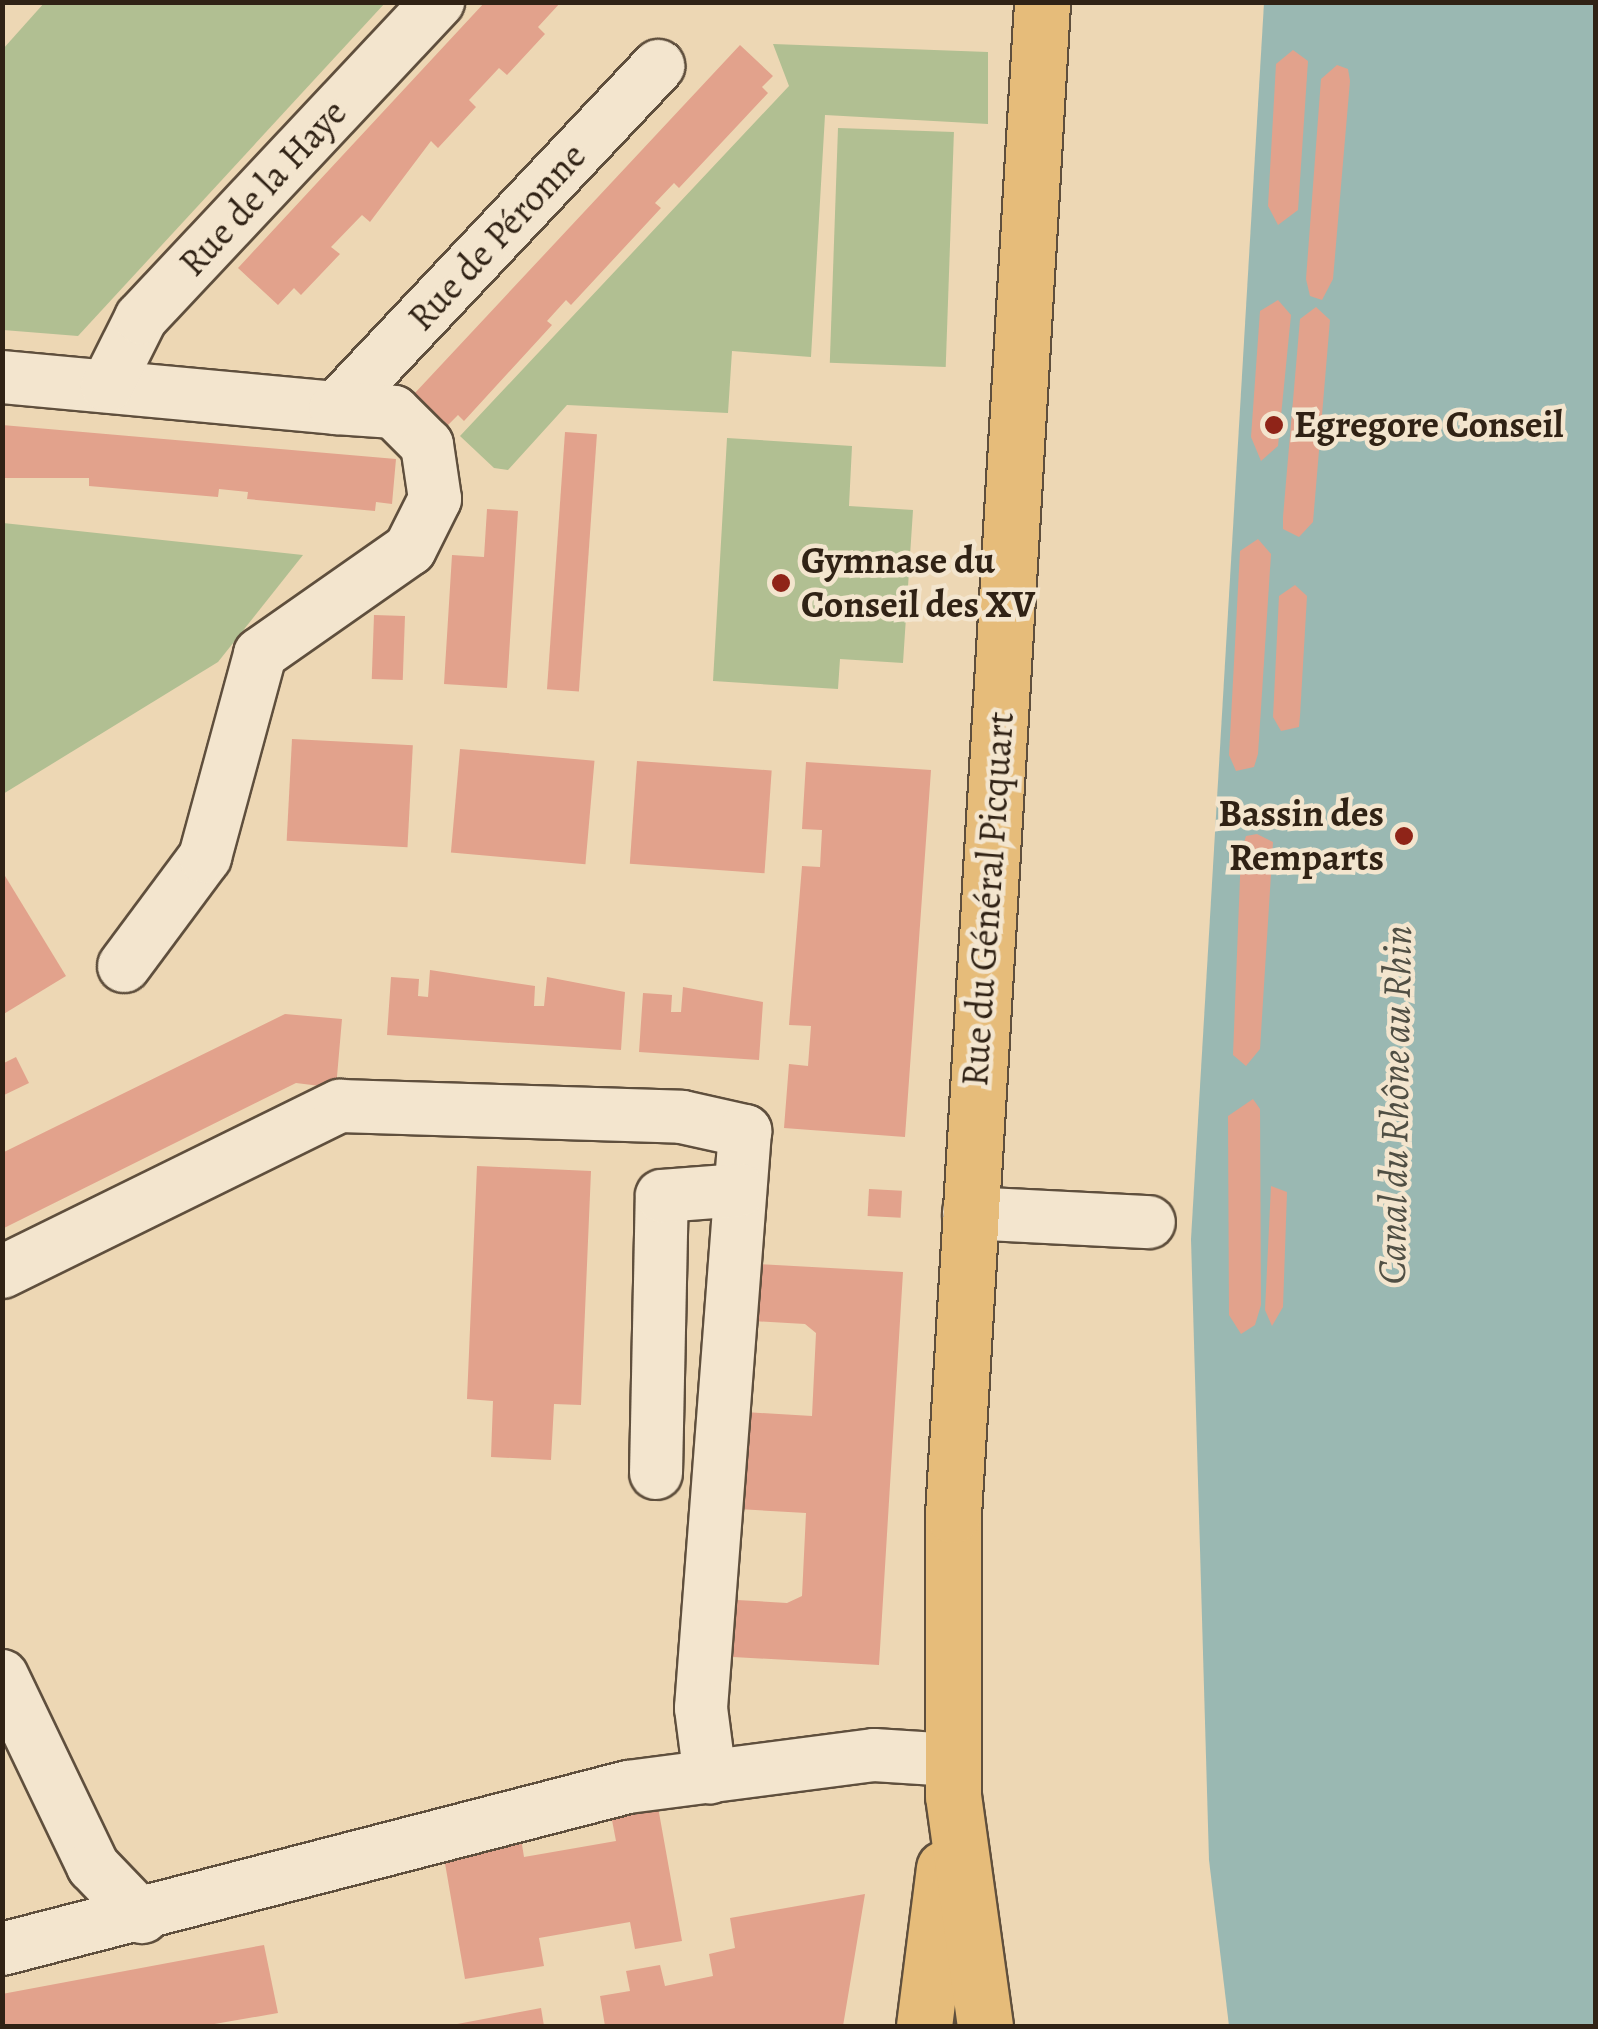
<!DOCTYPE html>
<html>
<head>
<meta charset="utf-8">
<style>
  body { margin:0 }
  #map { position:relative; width:1598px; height:2029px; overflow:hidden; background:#edd7b4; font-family:Alegreya,serif }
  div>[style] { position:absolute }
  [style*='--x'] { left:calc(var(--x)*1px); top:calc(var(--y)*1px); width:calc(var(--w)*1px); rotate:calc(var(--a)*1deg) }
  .green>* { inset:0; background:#b1bf92; transform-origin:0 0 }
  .water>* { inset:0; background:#9ab8b2 }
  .building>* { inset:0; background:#e2a28c; transform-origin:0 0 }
  .roads { filter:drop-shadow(2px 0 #5f4f3d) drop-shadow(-2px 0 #5f4f3d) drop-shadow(0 2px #5f4f3d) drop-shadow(0 -2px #5f4f3d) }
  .minor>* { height:52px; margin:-26px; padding:0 26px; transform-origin:26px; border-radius:26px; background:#f3e5ce }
  .major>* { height:55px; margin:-27.5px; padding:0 27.5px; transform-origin:27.5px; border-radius:27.5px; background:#e6bc7a }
  .dots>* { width:28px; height:28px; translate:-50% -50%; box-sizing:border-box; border:5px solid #f3e5ce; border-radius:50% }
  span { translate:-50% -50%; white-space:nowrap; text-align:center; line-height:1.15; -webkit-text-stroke:9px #f3e5ce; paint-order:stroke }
  .street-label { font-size:38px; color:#302215 }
  .poi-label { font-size:38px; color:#302215; font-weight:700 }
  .left { translate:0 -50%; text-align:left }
  .right { translate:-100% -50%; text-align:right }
  .water-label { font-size:40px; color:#504f44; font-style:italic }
  .frame { position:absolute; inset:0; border:5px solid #302215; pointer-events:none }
</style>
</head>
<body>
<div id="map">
  <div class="green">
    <i style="clip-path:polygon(45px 2px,385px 2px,385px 3px,78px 336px,3px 330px,3px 49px)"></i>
    <i style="clip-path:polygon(773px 44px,988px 52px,988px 124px,825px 115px,811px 357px,732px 351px,728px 413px,567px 405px,508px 470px,494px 468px,460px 436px,789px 86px)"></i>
    <i style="left:838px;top:128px;width:116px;height:235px;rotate:2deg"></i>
    <i style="clip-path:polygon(727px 438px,852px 446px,849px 506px,913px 510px,903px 663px,840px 659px,838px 689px,713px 681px)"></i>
    <i style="clip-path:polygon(3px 523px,303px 555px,218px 662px,3px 794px)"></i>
  </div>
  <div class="water">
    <i style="clip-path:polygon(1264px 3px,1595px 3px,1595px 2026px,1229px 2026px,1209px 1860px,1191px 1239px)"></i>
  </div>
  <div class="building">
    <i style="clip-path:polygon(485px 2px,561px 2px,538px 27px,545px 34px,507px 75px,499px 68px,469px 100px,476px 107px,438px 148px,431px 141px,370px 222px,362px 215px,331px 247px,340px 254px,301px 295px,294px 288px,278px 305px,238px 268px)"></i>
    <i style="clip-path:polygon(740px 45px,773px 76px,762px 87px,768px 93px,679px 188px,674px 183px,655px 203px,661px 208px,571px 305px,566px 300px,547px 321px,552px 325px,464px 421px,458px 415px,448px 425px,414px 394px)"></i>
    <i style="clip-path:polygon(1293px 50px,1308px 61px,1298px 210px,1278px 225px,1268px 206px,1276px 64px)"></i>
    <i style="clip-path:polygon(1337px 65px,1348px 69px,1350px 81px,1333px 279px,1322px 300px,1310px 296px,1306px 279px,1321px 79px)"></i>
    <i style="clip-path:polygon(1278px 300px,1291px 315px,1278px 446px,1261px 461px,1251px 437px,1260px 311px)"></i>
    <i style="clip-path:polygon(1316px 307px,1330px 320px,1313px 522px,1299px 537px,1283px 529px,1283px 517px,1300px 319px)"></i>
    <i style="clip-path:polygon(2px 425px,396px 459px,392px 504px,376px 502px,375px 511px,247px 499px,248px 492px,219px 489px,218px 497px,89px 486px,89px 478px,2px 478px)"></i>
    <i style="left:565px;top:432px;width:32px;height:258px;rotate:4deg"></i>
    <i style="clip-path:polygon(487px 509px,518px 511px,507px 688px,444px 684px,452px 555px,484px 557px)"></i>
    <i style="clip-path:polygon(1258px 539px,1271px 554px,1258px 754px,1254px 767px,1236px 771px,1229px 755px,1240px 551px)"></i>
    <i style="clip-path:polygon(1295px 585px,1307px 596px,1300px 716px,1299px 727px,1281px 731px,1273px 717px,1279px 596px)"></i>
    <i style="left:374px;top:615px;width:31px;height:64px;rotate:2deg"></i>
    <i style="left:292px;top:739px;width:121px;height:102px;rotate:3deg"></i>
    <i style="left:460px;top:749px;width:135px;height:104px;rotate:5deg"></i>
    <i style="left:637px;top:761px;width:135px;height:103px;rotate:4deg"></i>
    <i style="clip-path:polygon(806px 762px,931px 770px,905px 1137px,784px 1128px,789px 1064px,808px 1066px,811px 1026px,789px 1025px,802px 866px,820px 867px,822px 830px,802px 829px)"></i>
    <i style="clip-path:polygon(1257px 834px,1273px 842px,1260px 1049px,1246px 1066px,1233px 1055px,1241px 852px,1246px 836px)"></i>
    <i style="clip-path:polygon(2px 871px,66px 976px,2px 1015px)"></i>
    <i style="clip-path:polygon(430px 970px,535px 986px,534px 1006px,544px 1006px,547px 977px,625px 992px,621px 1050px,387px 1035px,391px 977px,419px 979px,418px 996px,428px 997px)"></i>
    <i style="clip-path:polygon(683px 987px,763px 1002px,759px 1060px,639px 1052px,643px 993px,672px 995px,671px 1012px,681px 1012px)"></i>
    <i style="clip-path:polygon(285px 1014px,342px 1019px,336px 1088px,296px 1083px,2px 1229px,2px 1153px)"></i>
    <i style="clip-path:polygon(16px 1057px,29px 1083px,2px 1096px,2px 1064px)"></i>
    <i style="clip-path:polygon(1253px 1099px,1260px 1109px,1261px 1305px,1255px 1325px,1241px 1334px,1229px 1315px,1228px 1116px)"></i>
    <i style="clip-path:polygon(477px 1166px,591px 1171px,581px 1405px,554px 1404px,551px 1460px,491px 1457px,493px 1401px,467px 1399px)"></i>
    <i style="clip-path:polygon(1271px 1186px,1287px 1192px,1283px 1307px,1272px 1326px,1265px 1310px)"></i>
    <i style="left:869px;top:1189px;width:33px;height:27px;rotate:3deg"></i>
    <i style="clip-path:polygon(756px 1264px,903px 1272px,879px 1665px,733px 1657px,737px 1600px,787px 1603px,802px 1596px,806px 1513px,738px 1509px,745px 1412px,812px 1416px,816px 1333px,805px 1324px,753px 1321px)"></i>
    <i style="clip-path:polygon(658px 1807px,682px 1941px,635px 1949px,630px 1922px,539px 1938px,544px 1966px,465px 1979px,442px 1846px,520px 1832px,524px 1857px,616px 1841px,611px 1815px)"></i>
    <i style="clip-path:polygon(865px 1894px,843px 2026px,605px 2026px,600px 1996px,630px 1991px,626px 1971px,660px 1965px,665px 1986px,713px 1976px,709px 1954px,735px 1948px,730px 1918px)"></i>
    <i style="clip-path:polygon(264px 1945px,278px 2013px,203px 2026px,2px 2026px,2px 1994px)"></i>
    <i style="clip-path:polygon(541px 2008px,544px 2026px,452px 2026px,452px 2025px)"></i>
  </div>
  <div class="roads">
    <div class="minor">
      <i style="--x:2;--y:377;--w:335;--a:5.3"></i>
      <i style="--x:336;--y:408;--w:470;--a:-46.7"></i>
      <i style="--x:107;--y:386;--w:76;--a:-63.4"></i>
      <i style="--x:141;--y:318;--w:434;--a:-46.8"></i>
      <i style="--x:124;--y:966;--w:136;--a:-53.4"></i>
      <i style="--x:205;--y:857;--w:210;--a:-74.8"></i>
      <i style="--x:260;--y:654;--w:183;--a:-35"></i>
      <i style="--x:410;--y:549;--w:56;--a:-63.4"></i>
      <i style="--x:435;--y:499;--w:55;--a:-98.4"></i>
      <i style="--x:427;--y:445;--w:47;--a:-135"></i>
      <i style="--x:394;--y:412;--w:58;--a:-176.1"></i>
      <i style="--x:969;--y:1213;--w:180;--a:2.9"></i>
      <i style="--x:2;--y:1272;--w:377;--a:-26.2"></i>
      <i style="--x:340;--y:1106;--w:342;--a:1.8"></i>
      <i style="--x:682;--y:1117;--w:65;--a:12.5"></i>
      <i style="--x:745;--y:1131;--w:579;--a:94.36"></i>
      <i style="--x:701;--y:1708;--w:70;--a:82.6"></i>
      <i style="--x:656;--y:1473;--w:277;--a:-88.8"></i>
      <i style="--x:662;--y:1196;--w:78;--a:-4.4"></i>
      <i style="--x:2;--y:1676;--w:211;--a:64.4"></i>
      <i style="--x:93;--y:1866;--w:71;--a:46.1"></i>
      <i style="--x:2;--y:1949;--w:647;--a:-14.51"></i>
      <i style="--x:628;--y:1787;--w:248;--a:-7.4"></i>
      <i style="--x:874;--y:1755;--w:78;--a:3.7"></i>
    </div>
    <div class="major">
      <i style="--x:924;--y:2026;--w:159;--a:-82.8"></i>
      <i style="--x:985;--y:2026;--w:232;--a:-97.9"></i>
      <i style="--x:953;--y:1796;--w:281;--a:-90"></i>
      <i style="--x:953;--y:1515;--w:1516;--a:-86.63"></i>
    </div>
  </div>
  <div class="dots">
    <i style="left:1274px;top:425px;background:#8f2418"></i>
    <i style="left:781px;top:583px;background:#8f2418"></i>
    <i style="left:1404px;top:836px;background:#8f2418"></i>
  </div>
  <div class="street-label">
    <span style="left:263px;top:188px;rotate:-47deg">Rue de la Haye</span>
    <span style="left:497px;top:237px;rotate:-47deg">Rue de Péronne</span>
    <span style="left:988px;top:899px;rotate:-86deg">Rue du Général Picquart</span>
  </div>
  <div class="poi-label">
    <span class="left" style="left:1294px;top:425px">Egregore Conseil</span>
    <span class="left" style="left:801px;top:583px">Gymnase du<br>Conseil des XV</span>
    <span class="right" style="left:1384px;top:836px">Bassin des<br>Remparts</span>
  </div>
  <div class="water-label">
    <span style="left:1395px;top:1105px;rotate:-89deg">Canal du Rhône au Rhin</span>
  </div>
  <div class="frame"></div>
</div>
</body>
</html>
